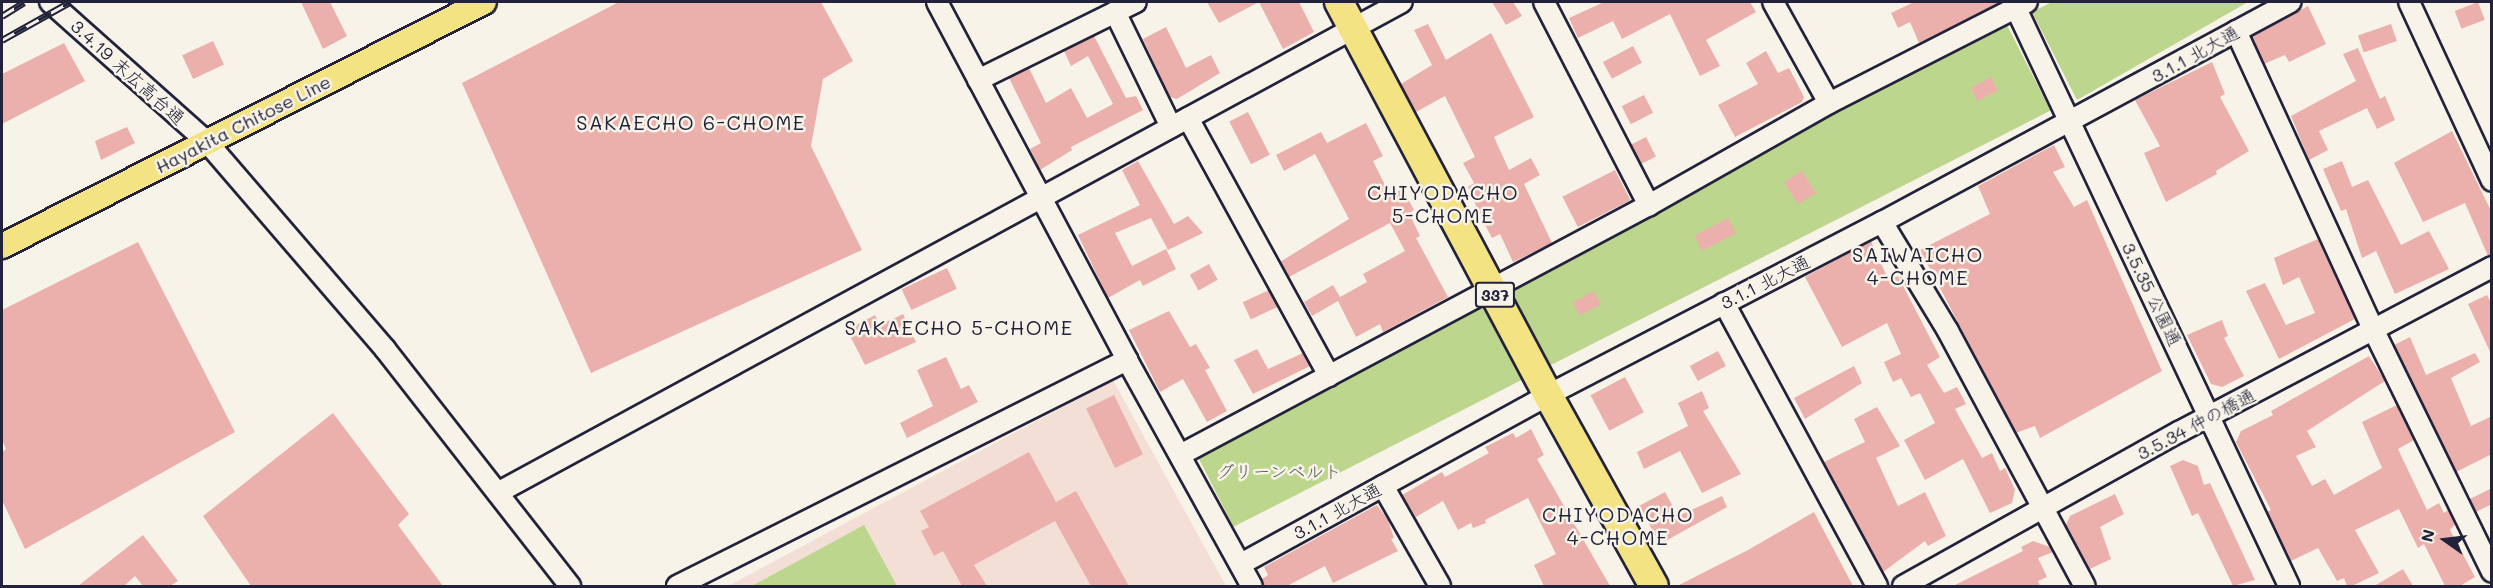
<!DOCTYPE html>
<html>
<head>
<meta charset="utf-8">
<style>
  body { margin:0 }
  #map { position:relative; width:2493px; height:588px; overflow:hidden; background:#f7f3e8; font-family:Mali,"Klee One",sans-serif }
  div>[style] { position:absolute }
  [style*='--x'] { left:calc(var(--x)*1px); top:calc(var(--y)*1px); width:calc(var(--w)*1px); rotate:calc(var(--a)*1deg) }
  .built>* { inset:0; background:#f3dfd6 }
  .green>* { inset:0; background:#bdd68d; transform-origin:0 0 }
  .building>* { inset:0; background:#ebb0ac; transform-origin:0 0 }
  .roads { filter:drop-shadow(2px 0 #22223b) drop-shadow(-2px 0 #22223b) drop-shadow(0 2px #22223b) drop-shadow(0 -2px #22223b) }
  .minor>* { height:20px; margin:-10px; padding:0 10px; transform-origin:10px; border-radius:10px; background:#f7f3e8 }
  .major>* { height:24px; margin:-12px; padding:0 12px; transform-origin:12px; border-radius:12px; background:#f4e382 }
  .highway>* { height:28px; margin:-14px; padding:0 14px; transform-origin:14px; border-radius:14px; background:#f4e382 }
  .rail>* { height:7px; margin-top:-3.5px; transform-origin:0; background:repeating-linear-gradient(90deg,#f7f3e8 0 14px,#22223b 0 28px); box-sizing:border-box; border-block:2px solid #22223b }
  span { translate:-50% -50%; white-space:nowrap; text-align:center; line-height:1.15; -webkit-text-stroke:5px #f7f3e8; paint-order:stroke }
  .shield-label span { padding:2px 4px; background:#f7f3e8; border:2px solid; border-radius:4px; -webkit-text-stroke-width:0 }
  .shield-label { font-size:16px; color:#22223b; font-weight:700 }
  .street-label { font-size:18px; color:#22223b }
  .park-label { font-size:18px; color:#505854 }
  .neighbourhood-label { font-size:20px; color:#22223b; letter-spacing:1.5px }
  .frame { position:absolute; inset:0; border:3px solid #22223b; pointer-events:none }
  .north { position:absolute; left:2415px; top:510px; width:60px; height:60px; -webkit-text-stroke:4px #f7f3e8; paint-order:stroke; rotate:284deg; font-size:16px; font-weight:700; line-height:24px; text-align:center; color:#22223b }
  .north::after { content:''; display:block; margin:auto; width:21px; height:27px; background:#22223b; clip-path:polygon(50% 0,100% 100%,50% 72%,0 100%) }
</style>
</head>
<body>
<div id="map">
  <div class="built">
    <i style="clip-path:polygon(1113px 380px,1226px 586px,728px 586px)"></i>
  </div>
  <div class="green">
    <i style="clip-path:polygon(2052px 2px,2248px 2px,2077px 100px,2032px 12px)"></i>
    <i style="left:2007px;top:25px;width:96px;height:917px;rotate:63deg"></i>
    <i style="clip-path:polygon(864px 525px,897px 586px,752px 586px)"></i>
  </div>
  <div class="building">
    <i style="clip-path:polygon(301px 2px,330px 2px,347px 36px,323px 49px)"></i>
    <i style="clip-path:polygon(619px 2px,821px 2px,853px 61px,823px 79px,811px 146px,862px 250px,591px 373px,462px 83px)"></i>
    <i style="clip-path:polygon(1207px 2px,1299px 2px,1314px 32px,1283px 49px,1259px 2px,1219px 23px)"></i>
    <i style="clip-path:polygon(1492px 2px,1513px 2px,1522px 16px,1506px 25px)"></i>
    <i style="clip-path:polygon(1604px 2px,1750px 2px,1756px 12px,1706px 40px,1720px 66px,1700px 76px,1670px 14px,1622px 39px,1613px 21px,1578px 38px,1569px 18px)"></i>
    <i style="clip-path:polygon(1914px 2px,2001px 2px,1919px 43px,1910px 22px,1898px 28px,1891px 13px)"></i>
    <i style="left:2478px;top:2px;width:19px;height:25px;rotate:69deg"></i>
    <i style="clip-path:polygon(2308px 6px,2326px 44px,2289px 62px,2285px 55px,2264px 64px,2252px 37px)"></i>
    <i style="clip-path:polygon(1428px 24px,1446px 60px,1491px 33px,1534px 117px,1494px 137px,1509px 170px,1531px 158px,1540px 175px,1524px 184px,1552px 243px,1513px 262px,1500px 234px,1492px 238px,1480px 215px,1468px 187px,1474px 183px,1463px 163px,1475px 157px,1445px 96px,1416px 112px,1401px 84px,1432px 65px,1414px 30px)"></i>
    <i style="left:2391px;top:24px;width:18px;height:35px;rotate:71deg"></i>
    <i style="clip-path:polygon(1166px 27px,1186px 68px,1211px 55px,1220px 73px,1177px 99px,1170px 97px,1143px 39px)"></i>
    <i style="clip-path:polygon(1094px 36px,1126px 98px,1136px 96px,1143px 110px,1071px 147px,1072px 150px,1040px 170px,1030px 149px,1041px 143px,1009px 78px,1029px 68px,1046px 103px,1071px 88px,1087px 118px,1113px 104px,1088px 56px,1071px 66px,1064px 51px)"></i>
    <i style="left:213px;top:41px;width:26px;height:34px;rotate:65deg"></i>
    <i style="clip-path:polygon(64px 43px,85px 81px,2px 124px,2px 74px)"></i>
    <i style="left:1633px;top:46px;width:19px;height:34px;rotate:62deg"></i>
    <i style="clip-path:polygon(2358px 48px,2380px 99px,2385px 96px,2395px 120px,2377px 129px,2367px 108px,2319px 131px,2328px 150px,2309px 160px,2291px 116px,2356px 81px,2343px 54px)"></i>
    <i style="clip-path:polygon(1766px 51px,1778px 73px,1789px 68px,1804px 97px,1802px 102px,1735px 137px,1718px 105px,1758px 84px,1746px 63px)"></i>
    <i style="clip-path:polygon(2212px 62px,2225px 94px,2220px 97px,2249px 151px,2216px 171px,2217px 174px,2166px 202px,2144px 153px,2160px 146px,2135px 100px)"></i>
    <i style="left:1991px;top:77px;width:15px;height:23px;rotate:62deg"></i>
    <i style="left:1644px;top:95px;width:20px;height:25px;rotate:63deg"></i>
    <i style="left:1248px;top:112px;width:48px;height:21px;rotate:63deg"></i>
    <i style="clip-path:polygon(1366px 123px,1383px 156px,1373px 161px,1390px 195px,1403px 189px,1414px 210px,1409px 213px,1420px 236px,1416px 238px,1448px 297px,1383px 332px,1380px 324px,1356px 337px,1338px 301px,1312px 316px,1304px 302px,1333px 285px,1340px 297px,1367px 282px,1363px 274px,1405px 251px,1390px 223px,1289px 277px,1280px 262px,1349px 219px,1315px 154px,1284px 171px,1276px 155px,1321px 132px,1327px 143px)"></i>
    <i style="clip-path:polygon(127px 127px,135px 143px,101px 160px,95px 141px)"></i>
    <i style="clip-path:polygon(2452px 131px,2492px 213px,2492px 255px,2488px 256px,2465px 203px,2423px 222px,2394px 163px)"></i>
    <i style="left:1646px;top:137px;width:22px;height:17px;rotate:63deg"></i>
    <i style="clip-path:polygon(2054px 145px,2065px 167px,2053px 172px,2074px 207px,2087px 200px,2162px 371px,2040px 438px,2035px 426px,2016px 433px,1920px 250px,1990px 214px,1978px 186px)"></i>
    <i style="clip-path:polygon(1138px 161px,1174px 224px,1188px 216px,1203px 233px,1168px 250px,1151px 218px,1115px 233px,1132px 266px,1166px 249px,1176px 269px,1143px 286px,1140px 280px,1108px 298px,1078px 235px,1140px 205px,1122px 170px)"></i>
    <i style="clip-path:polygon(2342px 161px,2352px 187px,2368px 180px,2401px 245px,2429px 231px,2449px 269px,2395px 294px,2376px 251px,2362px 258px,2346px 209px,2341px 211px,2323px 169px)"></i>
    <i style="left:1615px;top:170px;width:34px;height:59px;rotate:63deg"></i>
    <i style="left:1802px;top:171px;width:26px;height:21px;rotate:58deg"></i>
    <i style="left:1728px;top:218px;width:17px;height:38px;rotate:62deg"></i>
    <i style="clip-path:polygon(2318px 239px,2355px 319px,2279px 359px,2246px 291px,2265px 283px,2286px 325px,2315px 313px,2299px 277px,2283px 285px,2274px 258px)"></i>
    <i style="clip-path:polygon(1871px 241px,1889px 281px,1898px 276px,1940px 357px,1927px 365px,1944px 393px,1957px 387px,1966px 404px,1955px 409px,1982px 458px,1992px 453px,2000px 471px,2005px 468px,2015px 490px,2012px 503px,1990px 513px,1963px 459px,1925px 480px,1904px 440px,1935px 423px,1920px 393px,1911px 397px,1901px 378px,1893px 382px,1884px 362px,1901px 354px,1887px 323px,1842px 347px,1805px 277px)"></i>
    <i style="clip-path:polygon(138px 242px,235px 432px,25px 549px,2px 500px,2px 452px,6px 449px,2px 440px,2px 310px)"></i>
    <i style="left:1209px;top:264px;width:18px;height:22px;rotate:61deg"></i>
    <i style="left:947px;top:268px;width:23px;height:50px;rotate:65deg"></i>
    <i style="left:1269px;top:290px;width:19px;height:29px;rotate:65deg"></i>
    <i style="left:1594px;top:291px;width:15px;height:24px;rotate:62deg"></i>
    <i style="clip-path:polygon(2487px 295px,2492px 305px,2492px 356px,2468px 304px)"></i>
    <i style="clip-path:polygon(1169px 311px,1190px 347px,1196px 344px,1210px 368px,1205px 370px,1227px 411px,1207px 422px,1183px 379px,1160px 392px,1129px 330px)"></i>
    <i style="clip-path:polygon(903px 314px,916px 342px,865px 365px,847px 330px,875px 315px,880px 325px)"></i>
    <i style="clip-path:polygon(2222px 320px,2228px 336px,2224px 338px,2244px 376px,2222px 387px,2211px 384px,2187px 335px)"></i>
    <i style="clip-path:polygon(2410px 337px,2426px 375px,2475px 353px,2480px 362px,2451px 378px,2471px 426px,2492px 416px,2492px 454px,2456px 472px,2394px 345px)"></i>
    <i style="clip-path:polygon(1257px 349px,1268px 369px,1303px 353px,1310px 366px,1253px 394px,1234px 360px)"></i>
    <i style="left:1718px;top:351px;width:17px;height:32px;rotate:62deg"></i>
    <i style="clip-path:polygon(2369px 356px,2385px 381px,2307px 431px,2316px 447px,2296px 456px,2312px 486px,2325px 479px,2334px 495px,2382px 468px,2362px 422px,2397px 405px,2414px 440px,2398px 449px,2427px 510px,2439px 503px,2444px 513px,2448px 510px,2455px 524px,2450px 530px,2475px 577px,2460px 586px,2445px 586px,2424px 544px,2418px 548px,2399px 509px,2355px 530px,2379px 573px,2352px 586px,2347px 586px,2344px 578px,2337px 581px,2318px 548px,2291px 561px,2267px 512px,2271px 510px,2236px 442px,2241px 431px,2273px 415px,2271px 411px)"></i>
    <i style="clip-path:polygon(946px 357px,961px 389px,969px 385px,978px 402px,907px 438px,900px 423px,933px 406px,917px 370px)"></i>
    <i style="clip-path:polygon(1854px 366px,1862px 383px,1805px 419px,1794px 398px)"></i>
    <i style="left:1625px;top:377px;width:40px;height:39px;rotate:62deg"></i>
    <i style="clip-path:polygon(1702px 391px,1709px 408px,1703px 411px,1741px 474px,1702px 493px,1680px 451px,1644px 469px,1637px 452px,1688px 426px,1678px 403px)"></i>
    <i style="left:1114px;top:395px;width:66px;height:31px;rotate:64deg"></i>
    <i style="clip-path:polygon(1877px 407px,1900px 446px,1876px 458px,1898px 506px,1925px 492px,1946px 536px,1928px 546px,1925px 541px,1883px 572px,1824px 462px,1865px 442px,1854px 419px)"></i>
    <i style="clip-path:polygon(333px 413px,409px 514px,398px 525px,443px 586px,251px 586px,203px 516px)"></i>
    <i style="clip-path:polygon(1531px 429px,1544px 455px,1537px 459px,1610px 586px,1544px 586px,1534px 565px,1556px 554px,1528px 498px,1485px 520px,1486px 523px,1473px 528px,1471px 523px,1458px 530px,1443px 501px,1416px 517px,1402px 495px,1442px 472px,1445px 477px,1489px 453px,1485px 447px,1513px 433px,1516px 438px)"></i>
    <i style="clip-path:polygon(1029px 452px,1056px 502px,1076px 491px,1129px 586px,1091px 586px,1055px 521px,974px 565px,987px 586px,962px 586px,943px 551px,934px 556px,921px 531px,929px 527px,920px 511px)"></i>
    <i style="clip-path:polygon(2183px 460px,2198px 466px,2204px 485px,2210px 483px,2255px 580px,2233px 586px,2198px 513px,2192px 516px,2170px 466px)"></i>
    <i style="clip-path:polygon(2492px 488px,2492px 504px,2476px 512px,2470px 499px)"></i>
    <i style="clip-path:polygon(1665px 492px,1678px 516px,1722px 496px,1727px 507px,1660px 544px,1639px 506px)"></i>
    <i style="clip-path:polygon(2115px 494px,2124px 514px,2100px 527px,2111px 559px,2090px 569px,2066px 525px,2070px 516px)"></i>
    <i style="clip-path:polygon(1377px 505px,1388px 520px,1394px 538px,1391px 539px,1398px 551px,1333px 583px,1325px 566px,1287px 586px,1264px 586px,1262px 579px,1268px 575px,1264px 567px)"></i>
    <i style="clip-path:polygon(1814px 512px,1853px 586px,1677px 586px,1748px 550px)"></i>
    <i style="clip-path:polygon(143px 535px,178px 581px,170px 586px,143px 586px,135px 576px,124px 586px,78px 586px)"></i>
    <i style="clip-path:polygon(2033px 541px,2050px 547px,2053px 552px,2038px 558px,2047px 577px,2038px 581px,2040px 586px,1953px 586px,2023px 551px,2021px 547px)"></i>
    <i style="clip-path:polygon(2403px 569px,2413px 586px,2374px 586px)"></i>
  </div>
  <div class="roads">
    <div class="minor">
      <i style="--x:50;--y:2;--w:210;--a:41.7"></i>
      <i style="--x:207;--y:142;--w:273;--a:49.3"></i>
      <i style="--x:385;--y:349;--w:301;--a:52"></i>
      <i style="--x:937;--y:2;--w:405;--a:62"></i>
      <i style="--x:1127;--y:360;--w:258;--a:61.1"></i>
      <i style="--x:1544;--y:2;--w:229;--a:62.7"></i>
      <i style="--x:1773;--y:2;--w:115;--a:61"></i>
      <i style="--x:2013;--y:2;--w:646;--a:64.7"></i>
      <i style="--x:2409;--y:2;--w:197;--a:65.1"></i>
      <i style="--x:1115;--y:12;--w:128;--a:64"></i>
      <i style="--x:2236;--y:31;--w:330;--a:65.3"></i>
      <i style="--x:2374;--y:331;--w:268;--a:63.9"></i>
      <i style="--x:978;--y:80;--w:176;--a:-26.3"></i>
      <i style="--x:1188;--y:118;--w:294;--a:61.3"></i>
      <i style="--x:1882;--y:222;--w:127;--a:58.8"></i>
      <i style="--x:1948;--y:331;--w:289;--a:61.8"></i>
      <i style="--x:1724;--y:303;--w:322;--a:61.6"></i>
      <i style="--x:1180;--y:455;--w:531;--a:-28.06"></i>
      <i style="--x:1649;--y:205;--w:207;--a:-29.5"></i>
      <i style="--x:1829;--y:103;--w:222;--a:-27"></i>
      <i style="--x:1383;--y:486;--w:115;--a:60.3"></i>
      <i style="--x:499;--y:492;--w:1027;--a:-28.49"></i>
      <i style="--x:1241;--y:564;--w:350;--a:-28.8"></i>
      <i style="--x:1548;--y:395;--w:376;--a:-27.4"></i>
      <i style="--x:1882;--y:222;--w:464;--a:-28.3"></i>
      <i style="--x:677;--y:586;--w:504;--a:-26.67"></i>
      <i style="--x:1903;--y:586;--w:316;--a:-29.2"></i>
      <i style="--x:2179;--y:432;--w:354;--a:-27.8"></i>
    </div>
    <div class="major">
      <i style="--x:2;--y:246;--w:540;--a:-26.85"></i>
    </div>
    <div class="highway">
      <i style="--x:1339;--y:2;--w:445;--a:62"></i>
      <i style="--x:1548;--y:395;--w:218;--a:61"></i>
    </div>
  </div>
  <div class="rail">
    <i style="--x:2;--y:16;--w:26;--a:-32"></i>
    <i style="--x:2;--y:40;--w:78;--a:-29.2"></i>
  </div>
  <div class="shield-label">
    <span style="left:1495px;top:295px">337</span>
  </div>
  <div class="street-label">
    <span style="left:2195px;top:54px;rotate:-29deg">3.1.1 北大通</span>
    <span style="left:128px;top:72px;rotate:42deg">3.4.19 末広高台通</span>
    <span style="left:243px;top:124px;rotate:-27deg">Hayakita Chitose Line</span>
    <span style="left:1765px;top:282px;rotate:-27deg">3.1.1 北大通</span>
    <span style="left:2152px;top:294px;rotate:64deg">3.5.35 公園通</span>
    <span style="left:2196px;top:424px;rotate:-28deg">3.5.34 仲の橋通</span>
    <span style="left:1337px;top:511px;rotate:-29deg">3.1.1 北大通</span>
  </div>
  <div class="park-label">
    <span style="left:1279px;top:471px">グリーンベルト</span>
  </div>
  <div class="neighbourhood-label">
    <span style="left:691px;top:122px">SAKAECHO 6-CHOME</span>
    <span style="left:1443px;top:204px">CHIYODACHO<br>5-CHOME</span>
    <span style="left:1918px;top:266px">SAIWAICHO<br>4-CHOME</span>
    <span style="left:959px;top:327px">SAKAECHO 5-CHOME</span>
    <span style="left:1618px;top:526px">CHIYODACHO<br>4-CHOME</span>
  </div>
  <div class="frame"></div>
  <div class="north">N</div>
</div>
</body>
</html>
